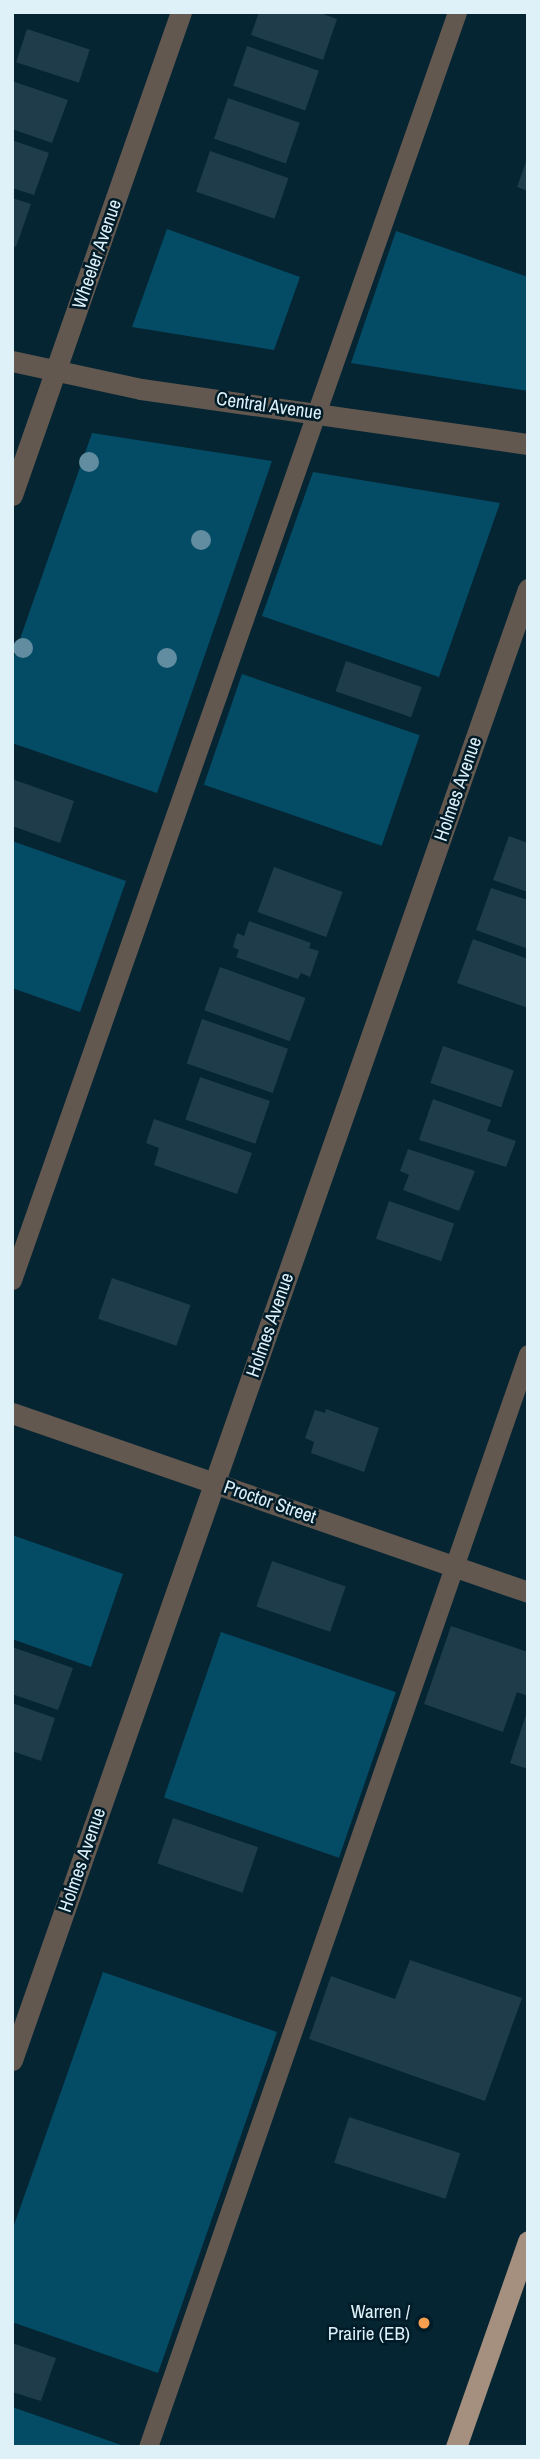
<!DOCTYPE html>
<html>
<head>
<meta charset="utf-8">
<style>
  body { margin:0 }
  #map { position:relative; width:540px; height:2459px; overflow:hidden; background:#062532; font-family:"Archivo Narrow",sans-serif }
  div>[style] { position:absolute }
  [style*='--x'] { left:calc(var(--x)*1px); top:calc(var(--y)*1px); width:calc(var(--w)*1px); rotate:calc(var(--a)*1deg) }
  .green>* { inset:0; background:#044c66; transform-origin:0 0 }
  .building>* { inset:0; background:#1e3c49; transform-origin:0 0 }
  .lane>* { height:19px; margin:-9.5px; padding:0 9.5px; transform-origin:9.5px; border-radius:9.5px; background:#635850 }
  .street>* { height:21px; margin:-10.5px; padding:0 10.5px; transform-origin:10.5px; border-radius:10.5px; background:#635850 }
  .primary>* { height:21px; margin:-10.5px; padding:0 10.5px; transform-origin:10.5px; border-radius:10.5px; background:#a58f7e }
  .trees>* { width:20px; height:20px; margin:-10px; border-radius:50%; background:#628da1 }
  .dots>* { width:19px; height:19px; translate:-50% -50%; box-sizing:border-box; border:4px solid #001c28; border-radius:50% }
  span { translate:-50% -50%; white-space:nowrap; text-align:center; line-height:1.15; -webkit-text-stroke:5px #001c28; paint-order:stroke }
  .street-label { font-size:19px; color:#def0f8 }
  .poi-label { font-size:19px; color:#def0f8 }
  .right { translate:-100% -50%; text-align:right }
  .frame { position:absolute; inset:0; border:14px solid #def0f8; pointer-events:none }
</style>
</head>
<body>
<div id="map">
  <div class="green">
    <i style="clip-path:polygon(167px 229px,300px 277px,274px 350px,132px 327px)"></i>
    <i style="clip-path:polygon(396px 231px,528px 277px,528px 391px,351px 363px)"></i>
    <i style="clip-path:polygon(92px 433px,272px 461px,157px 793px,12px 743px,12px 662px)"></i>
    <i style="clip-path:polygon(313px 472px,500px 503px,439px 677px,262px 616px)"></i>
    <i style="left:242px;top:674px;width:188px;height:117px;rotate:19deg"></i>
    <i style="clip-path:polygon(12px 841px,126px 881px,80px 1012px,12px 988px)"></i>
    <i style="clip-path:polygon(12px 1535px,123px 1574px,91px 1667px,12px 1639px)"></i>
    <i style="left:221px;top:1632px;width:185px;height:175px;rotate:19deg"></i>
    <i style="clip-path:polygon(103px 1972px,277px 2032px,158px 2373px,12px 2322px,12px 2231px)"></i>
    <i style="clip-path:polygon(12px 2407px,127px 2447px,12px 2447px)"></i>
  </div>
  <div class="building">
    <i style="clip-path:polygon(259px 12px,317px 12px,337px 19px,323px 60px,251px 35px)"></i>
    <i style="left:27px;top:29px;width:66px;height:35px;rotate:18deg"></i>
    <i style="left:247px;top:46px;width:76px;height:42px;rotate:19deg"></i>
    <i style="clip-path:polygon(12px 81px,68px 100px,52px 143px,12px 129px)"></i>
    <i style="left:228px;top:98px;width:76px;height:43px;rotate:19deg"></i>
    <i style="clip-path:polygon(12px 140px,49px 153px,34px 195px,12px 188px)"></i>
    <i style="left:210px;top:151px;width:83px;height:43px;rotate:19deg"></i>
    <i style="clip-path:polygon(527px 159px,528px 159px,528px 191px,517px 187px)"></i>
    <i style="clip-path:polygon(12px 198px,31px 204px,16px 247px,12px 245px)"></i>
    <i style="left:346px;top:661px;width:80px;height:32px;rotate:19deg"></i>
    <i style="clip-path:polygon(12px 779px,74px 801px,60px 843px,12px 826px)"></i>
    <i style="clip-path:polygon(509px 836px,528px 843px,528px 892px,493px 880px)"></i>
    <i style="left:274px;top:867px;width:73px;height:48px;rotate:20deg"></i>
    <i style="clip-path:polygon(491px 888px,528px 900px,528px 949px,476px 930px)"></i>
    <i style="clip-path:polygon(249px 921px,311px 943px,309px 948px,319px 951px,310px 977px,301px 973px,298px 979px,236px 957px,239px 950px,233px 947px,237px 933px,244px 936px)"></i>
    <i style="clip-path:polygon(473px 939px,528px 959px,528px 1008px,457px 983px)"></i>
    <i style="left:220px;top:967px;width:91px;height:46px;rotate:20deg"></i>
    <i style="left:202px;top:1019px;width:91px;height:47px;rotate:19deg"></i>
    <i style="left:443px;top:1046px;width:75px;height:39px;rotate:19deg"></i>
    <i style="left:200px;top:1077px;width:74px;height:45px;rotate:19deg"></i>
    <i style="clip-path:polygon(433px 1099px,491px 1120px,487px 1131px,516px 1141px,506px 1167px,419px 1140px)"></i>
    <i style="clip-path:polygon(154px 1119px,252px 1153px,237px 1194px,154px 1165px,159px 1148px,146px 1143px)"></i>
    <i style="clip-path:polygon(408px 1149px,475px 1171px,459px 1211px,403px 1190px,409px 1175px,400px 1171px)"></i>
    <i style="left:389px;top:1201px;width:69px;height:40px;rotate:19deg"></i>
    <i style="left:112px;top:1278px;width:83px;height:43px;rotate:19deg"></i>
    <i style="clip-path:polygon(326px 1409px,379px 1428px,364px 1472px,311px 1453px,314px 1442px,305px 1438px,315px 1410px,325px 1413px)"></i>
    <i style="left:272px;top:1561px;width:78px;height:48px;rotate:19deg"></i>
    <i style="clip-path:polygon(451px 1626px,528px 1652px,528px 1696px,517px 1692px,503px 1732px,424px 1704px)"></i>
    <i style="clip-path:polygon(12px 1647px,73px 1668px,58px 1710px,12px 1694px)"></i>
    <i style="clip-path:polygon(12px 1703px,55px 1718px,41px 1761px,12px 1751px)"></i>
    <i style="clip-path:polygon(527px 1712px,528px 1712px,528px 1769px,510px 1763px)"></i>
    <i style="left:173px;top:1818px;width:90px;height:48px;rotate:19deg"></i>
    <i style="clip-path:polygon(410px 1960px,522px 1998px,485px 2101px,309px 2039px,331px 1976px,395px 1999px)"></i>
    <i style="left:349px;top:2117px;width:117px;height:48px;rotate:18deg"></i>
    <i style="clip-path:polygon(12px 2343px,56px 2358px,41px 2401px,12px 2392px)"></i>
  </div>
  <div class="lane">
    <i style="--x:12;--y:1280;--w:1344;--a:-70.66"></i>
    <i style="--x:148;--y:2447;--w:1157;--a:-70.83"></i>
  </div>
  <div class="street">
    <i style="--x:12;--y:361;--w:132;--a:12.2"></i>
    <i style="--x:141;--y:389;--w:391;--a:8.1"></i>
    <i style="--x:12;--y:495;--w:512;--a:-70.72"></i>
    <i style="--x:12;--y:1413;--w:546;--a:19.13"></i>
    <i style="--x:12;--y:2060;--w:1559;--a:-70.67"></i>
  </div>
  <div class="primary">
    <i style="--x:456;--y:2447;--w:218;--a:-70.7"></i>
  </div>
  <div class="trees">
    <i style="left:89px;top:462px"></i>
    <i style="left:201px;top:540px"></i>
    <i style="left:23px;top:648px"></i>
    <i style="left:167px;top:658px"></i>
  </div>
  <div class="dots">
    <i style="left:424px;top:2323px;background:#fa9f4e"></i>
  </div>
  <div class="street-label">
    <span style="left:97px;top:254px;rotate:-71deg">Wheeler Avenue</span>
    <span style="left:269px;top:406px;rotate:8deg">Central Avenue</span>
    <span style="left:458px;top:789px;rotate:-71deg">Holmes Avenue</span>
    <span style="left:270px;top:1325px;rotate:-71deg">Holmes Avenue</span>
    <span style="left:270px;top:1502px;rotate:19deg">Proctor Street</span>
    <span style="left:82px;top:1860px;rotate:-71deg">Holmes Avenue</span>
  </div>
  <div class="poi-label">
    <span class="right" style="left:410px;top:2323px">Warren /<br>Prairie (EB)</span>
  </div>
  <div class="frame"></div>
</div>
</body>
</html>
